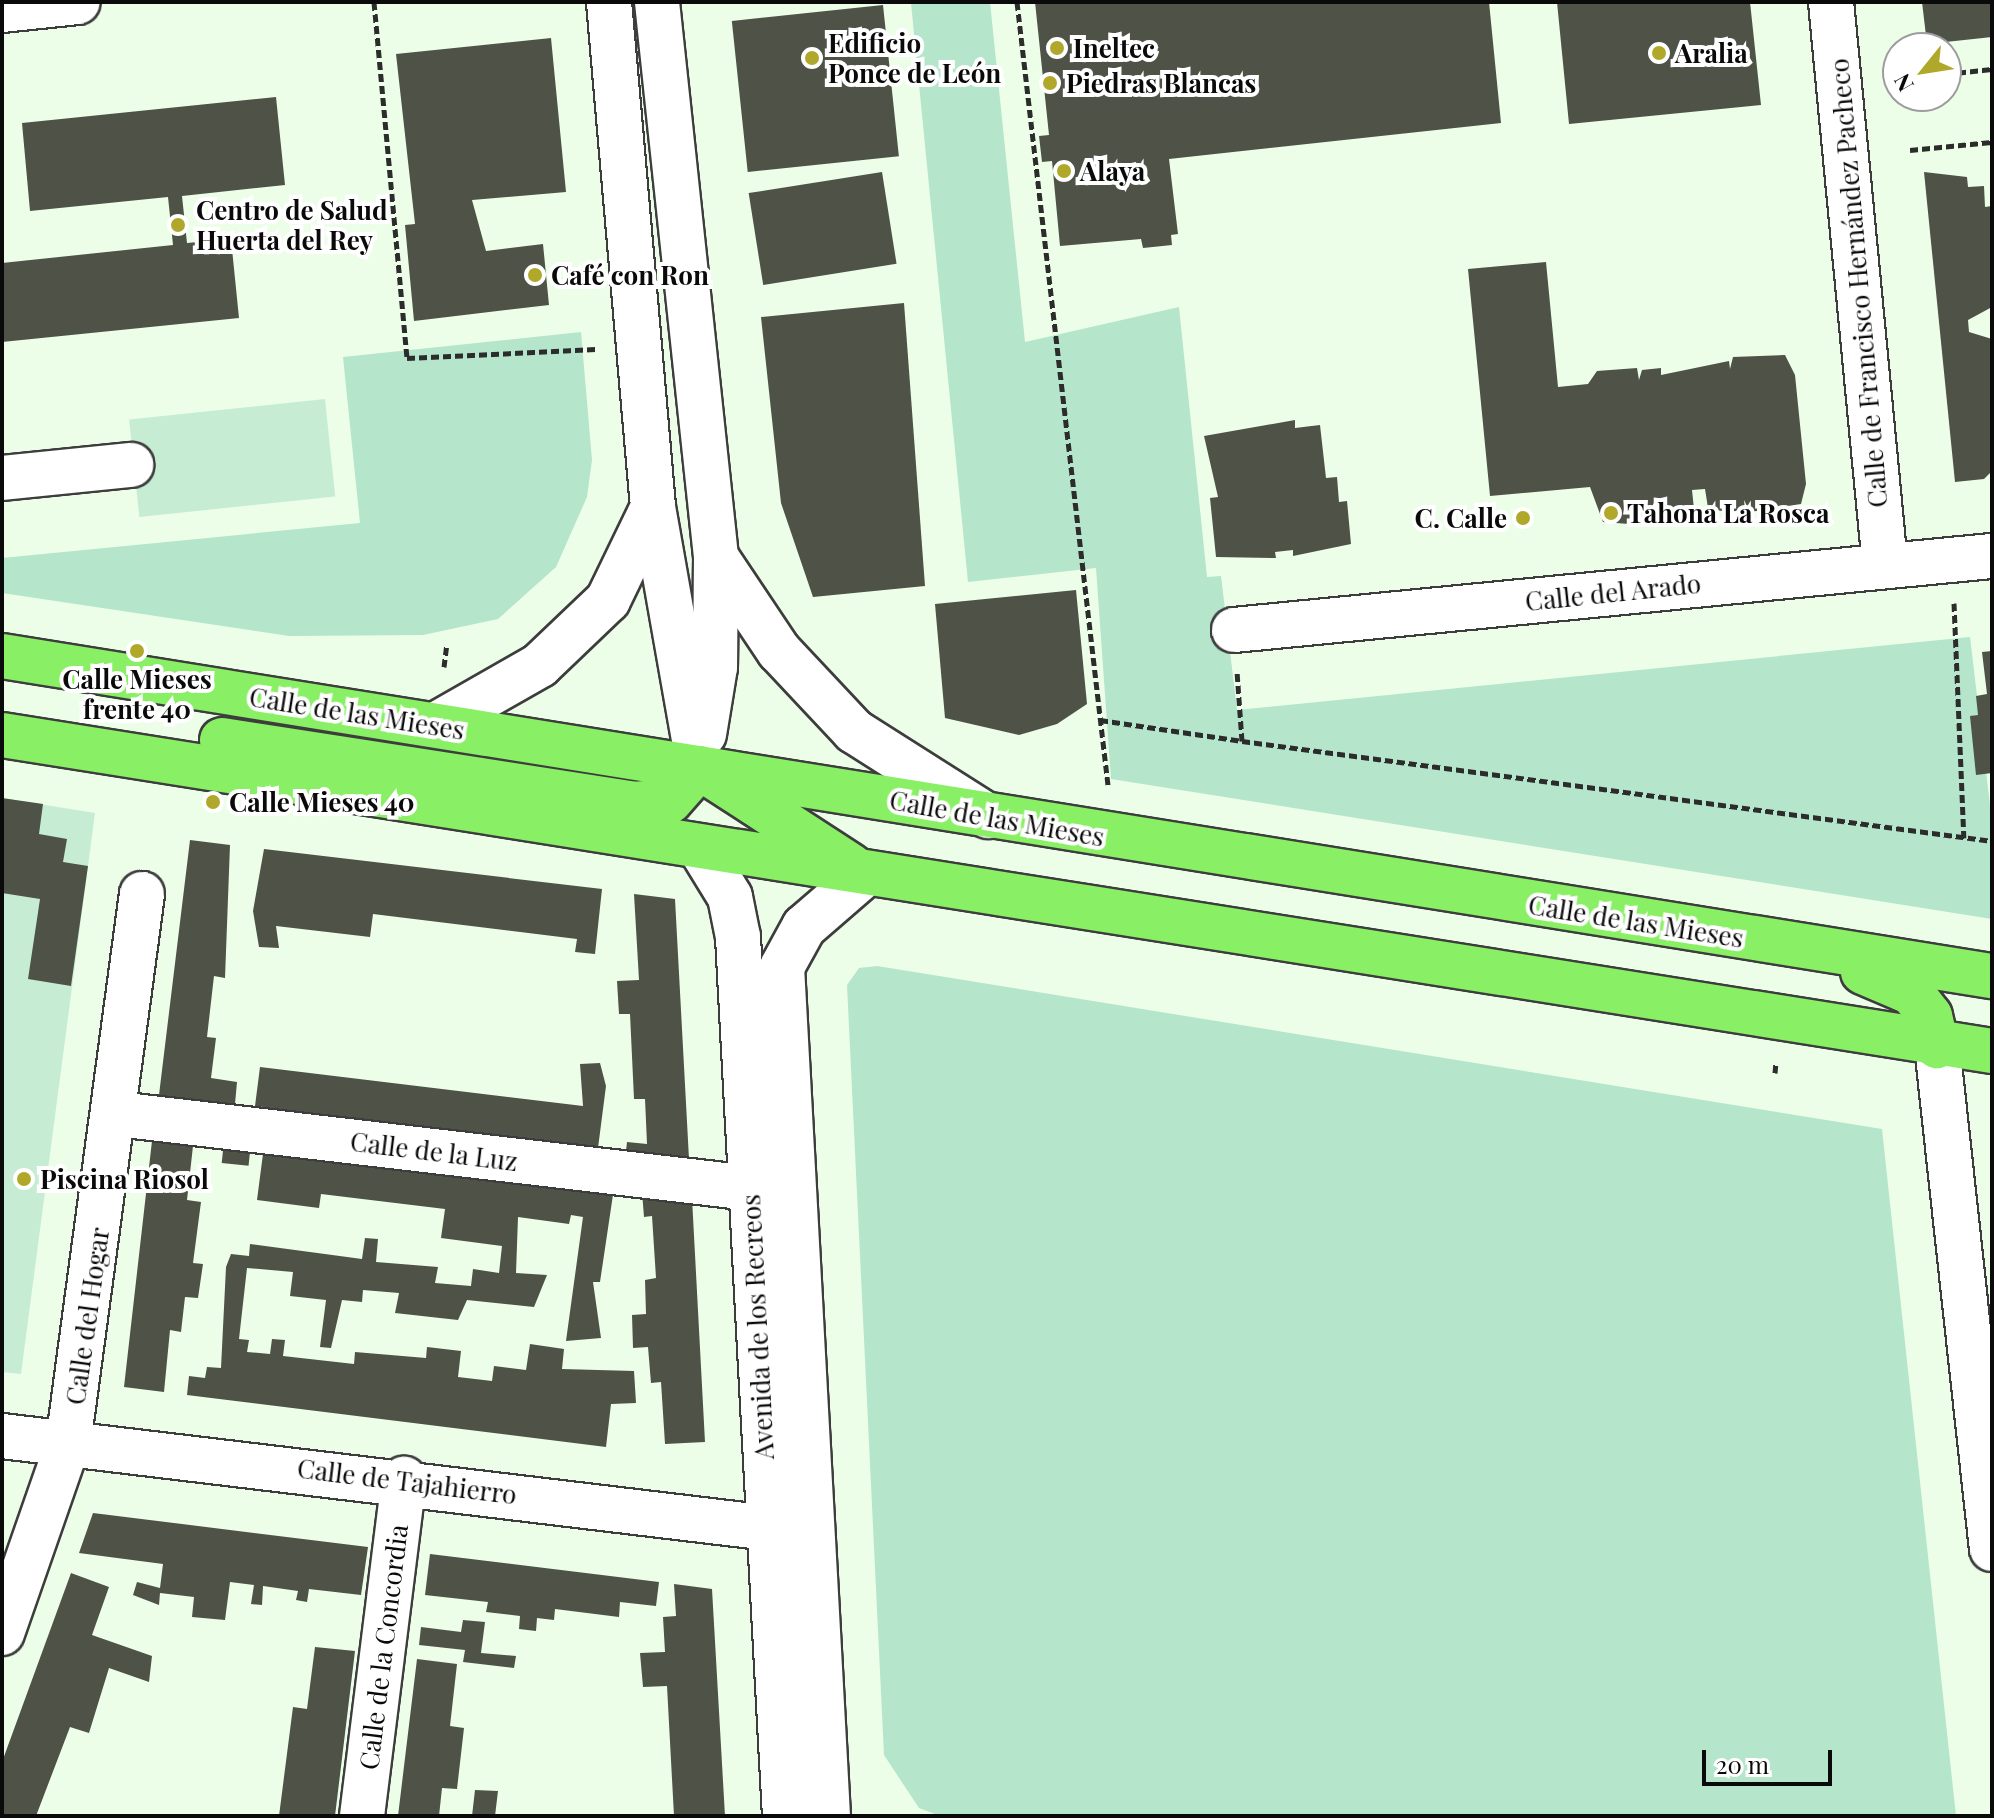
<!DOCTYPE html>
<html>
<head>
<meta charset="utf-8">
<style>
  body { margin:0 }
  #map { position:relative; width:1994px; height:1818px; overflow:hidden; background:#ecfee8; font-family:"Playfair Display",serif }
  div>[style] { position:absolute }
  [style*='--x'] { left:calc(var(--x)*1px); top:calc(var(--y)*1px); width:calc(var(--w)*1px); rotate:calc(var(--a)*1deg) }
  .green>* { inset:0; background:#b5e5cb }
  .pitch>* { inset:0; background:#c6edd3; transform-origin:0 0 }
  .building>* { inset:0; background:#4e5247; transform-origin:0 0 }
  .path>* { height:5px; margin-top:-2.5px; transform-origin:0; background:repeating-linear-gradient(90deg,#2c2c2c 0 8px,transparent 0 12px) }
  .roads { filter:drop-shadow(2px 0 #3d3d3d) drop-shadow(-2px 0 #3d3d3d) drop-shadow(0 2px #3d3d3d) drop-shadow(0 -2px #3d3d3d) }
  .minor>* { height:44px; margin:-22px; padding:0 22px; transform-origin:22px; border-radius:22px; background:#fff }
  .major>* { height:44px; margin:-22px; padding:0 22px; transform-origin:22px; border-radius:22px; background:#89f065 }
  .dots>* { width:22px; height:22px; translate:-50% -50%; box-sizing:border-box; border:4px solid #fff; border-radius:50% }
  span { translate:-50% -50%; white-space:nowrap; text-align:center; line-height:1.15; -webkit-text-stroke:8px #fff; paint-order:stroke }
  .poi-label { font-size:26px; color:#0a0a0a; font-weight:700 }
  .left { translate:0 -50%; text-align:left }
  .right { translate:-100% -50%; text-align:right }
  .street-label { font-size:26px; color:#0a0a0a }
  .frame { position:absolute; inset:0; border:4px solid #0a0a0a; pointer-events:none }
  .north { position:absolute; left:1882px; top:32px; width:80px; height:80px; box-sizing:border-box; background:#fff; border:2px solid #9d9d9d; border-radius:50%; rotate:240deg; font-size:22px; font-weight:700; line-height:32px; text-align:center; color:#0a0a0a }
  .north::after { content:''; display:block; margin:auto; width:28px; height:36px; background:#b0a82b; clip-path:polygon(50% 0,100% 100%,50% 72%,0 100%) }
  .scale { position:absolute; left:1702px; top:1750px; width:130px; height:36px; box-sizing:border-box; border:4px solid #0a0a0a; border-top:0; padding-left:10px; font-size:24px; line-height:28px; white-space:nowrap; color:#0a0a0a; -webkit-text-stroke:6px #fff; paint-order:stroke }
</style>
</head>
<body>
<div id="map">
  <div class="green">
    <i style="clip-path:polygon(990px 2px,1025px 342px,1179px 307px,1207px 577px,1221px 576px,1237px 710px,1970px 637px,1992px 822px,1992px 919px,1111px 779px,1096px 568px,968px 582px,911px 3px)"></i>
    <i style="clip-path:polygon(581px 332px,592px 460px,587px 497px,556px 567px,498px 619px,423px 635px,289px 636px,2px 593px,2px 558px,360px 523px,343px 357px)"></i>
    <i style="clip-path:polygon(877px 966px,1882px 1129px,1956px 1816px,940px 1816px,919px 1808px,884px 1755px,847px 985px,859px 968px)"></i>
  </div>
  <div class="pitch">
    <i style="left:325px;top:399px;width:98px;height:197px;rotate:84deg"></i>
    <i style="clip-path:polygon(2px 798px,95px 813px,21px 1374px,2px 1372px)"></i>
  </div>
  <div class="building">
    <i style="clip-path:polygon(1035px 2px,1489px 2px,1501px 123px,1169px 159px,1178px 234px,1171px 235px,1172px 245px,1143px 248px,1141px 239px,1060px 246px,1052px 161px,1042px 162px,1039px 136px,1049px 135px)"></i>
    <i style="clip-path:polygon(1557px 2px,1750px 2px,1761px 105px,1569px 124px)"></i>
    <i style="clip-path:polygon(1922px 2px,1992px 2px,1992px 37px,1927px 44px)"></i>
    <i style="left:883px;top:5px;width:152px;height:152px;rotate:84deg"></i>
    <i style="clip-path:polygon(551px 38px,566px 192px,472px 200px,486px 251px,543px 244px,549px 305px,414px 321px,405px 225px,415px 224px,396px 54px)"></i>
    <i style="clip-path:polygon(276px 97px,285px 185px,182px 196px,187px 243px,231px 239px,239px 318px,2px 342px,2px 263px,173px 245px,168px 197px,30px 211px,22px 123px)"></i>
    <i style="left:882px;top:172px;width:93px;height:135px;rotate:81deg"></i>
    <i style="clip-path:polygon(1924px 172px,1967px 177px,1968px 187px,1984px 186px,1985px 207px,1992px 206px,1992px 307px,1968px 320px,1969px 332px,1992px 339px,1992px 471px,1984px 479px,1955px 482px)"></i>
    <i style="clip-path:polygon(1546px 262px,1558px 387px,1588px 384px,1597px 371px,1637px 368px,1639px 380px,1642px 370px,1661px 368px,1661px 375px,1729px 361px,1730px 369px,1733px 357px,1785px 355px,1795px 375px,1806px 484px,1801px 504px,1750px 512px,1744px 500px,1745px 510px,1726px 512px,1708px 508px,1705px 489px,1692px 490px,1694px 509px,1629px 524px,1603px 522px,1590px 487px,1490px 496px,1468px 269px)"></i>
    <i style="clip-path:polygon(904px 303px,925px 586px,813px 597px,781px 503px,761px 317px)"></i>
    <i style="clip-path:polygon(1295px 420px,1295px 428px,1320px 425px,1326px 478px,1337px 477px,1339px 502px,1347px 501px,1351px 544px,1293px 556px,1293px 550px,1275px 552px,1276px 558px,1216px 557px,1210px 498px,1218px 497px,1204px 436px)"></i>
    <i style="clip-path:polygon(1076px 590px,1087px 704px,1057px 724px,1019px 735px,945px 718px,935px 604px)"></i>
    <i style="clip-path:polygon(1992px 651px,1992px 773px,1976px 775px,1970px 716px,1978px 715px,1976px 696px,1987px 694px,1982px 652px)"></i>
    <i style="clip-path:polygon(2px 798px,43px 804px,39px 834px,67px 839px,63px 862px,88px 866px,71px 986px,28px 979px,40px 899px,2px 893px)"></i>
    <i style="clip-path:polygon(190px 840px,230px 845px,225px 978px,214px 976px,207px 1037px,216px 1038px,211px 1078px,237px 1082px,235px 1104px,159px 1095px)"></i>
    <i style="clip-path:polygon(264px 849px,602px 889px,595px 954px,575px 952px,577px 939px,373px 914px,370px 937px,276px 926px,279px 948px,259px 947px,253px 911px)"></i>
    <i style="clip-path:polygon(634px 894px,675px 899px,689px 1159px,626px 1151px,627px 1142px,647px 1144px,645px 1099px,634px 1099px,630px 1014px,619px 1014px,617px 981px,639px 980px)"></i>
    <i style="clip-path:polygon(600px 1063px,606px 1086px,598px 1148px,255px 1106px,260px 1067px,583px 1106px,580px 1064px)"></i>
    <i style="clip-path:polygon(153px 1132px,194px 1137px,187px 1200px,201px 1202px,193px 1263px,203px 1264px,198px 1298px,185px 1297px,181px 1332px,170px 1330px,164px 1392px,124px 1387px)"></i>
    <i style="left:224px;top:1141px;width:27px;height:22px;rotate:6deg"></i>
    <i style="clip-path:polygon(264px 1146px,614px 1188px,600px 1282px,593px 1282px,601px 1338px,566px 1341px,583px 1217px,571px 1215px,569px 1224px,518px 1217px,516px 1273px,547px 1275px,534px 1307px,467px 1300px,458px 1320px,395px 1313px,399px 1293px,363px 1290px,362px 1302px,342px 1300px,331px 1348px,320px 1347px,326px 1300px,290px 1296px,293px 1272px,247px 1268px,239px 1339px,249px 1340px,247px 1352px,270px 1354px,272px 1339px,285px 1340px,283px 1356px,354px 1364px,355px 1352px,426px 1358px,427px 1347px,461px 1351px,458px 1377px,492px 1381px,494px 1366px,526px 1370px,530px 1344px,564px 1349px,562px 1369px,634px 1371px,636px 1403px,611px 1404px,606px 1447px,187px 1395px,189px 1376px,205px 1378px,207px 1367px,221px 1368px,226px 1267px,231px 1254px,249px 1256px,250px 1244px,362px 1259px,365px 1238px,378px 1239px,376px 1262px,438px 1267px,435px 1283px,471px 1286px,473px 1269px,499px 1273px,502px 1246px,441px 1238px,445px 1209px,321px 1194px,319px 1208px,257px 1200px)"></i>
    <i style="clip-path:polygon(642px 1192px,692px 1198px,705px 1442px,665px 1444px,661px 1382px,651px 1383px,648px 1347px,633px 1348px,632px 1315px,646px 1314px,645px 1280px,656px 1278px,652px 1216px,644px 1217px)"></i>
    <i style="clip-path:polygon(93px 1513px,368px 1547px,361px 1595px,309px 1589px,307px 1602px,296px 1600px,298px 1591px,263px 1586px,262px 1605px,251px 1604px,254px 1585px,230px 1582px,225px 1620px,192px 1617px,194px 1597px,160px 1593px,159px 1605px,133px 1595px,137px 1582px,160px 1588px,163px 1564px,79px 1553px)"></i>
    <i style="clip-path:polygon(430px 1554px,659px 1582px,656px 1606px,620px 1602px,619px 1617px,555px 1609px,554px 1620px,537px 1618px,536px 1631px,519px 1629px,520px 1616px,486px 1612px,488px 1602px,425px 1595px)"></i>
    <i style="clip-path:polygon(71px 1573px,109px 1587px,92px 1635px,152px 1656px,149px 1682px,109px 1668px,89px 1733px,70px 1727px,36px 1816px,2px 1816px,2px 1762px)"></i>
    <i style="clip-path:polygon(674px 1584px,712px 1589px,725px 1816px,674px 1816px,667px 1686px,643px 1687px,640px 1653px,665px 1652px,663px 1617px,676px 1616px)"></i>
    <i style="clip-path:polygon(463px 1620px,485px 1622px,481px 1653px,516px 1656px,514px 1668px,463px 1662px,465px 1650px,419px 1645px,421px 1627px,461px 1632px)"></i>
    <i style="clip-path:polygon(315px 1647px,355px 1651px,335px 1816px,279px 1816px,293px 1707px,307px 1709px)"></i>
    <i style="clip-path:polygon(417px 1659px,457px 1664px,450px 1726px,464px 1728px,457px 1789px,442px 1788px,439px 1816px,398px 1816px)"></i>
    <i style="clip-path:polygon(475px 1790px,498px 1791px,495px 1816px,472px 1816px)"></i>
  </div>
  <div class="path">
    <i style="--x:374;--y:2;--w:358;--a:84.7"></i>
    <i style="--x:407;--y:358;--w:189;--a:-2.7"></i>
    <i style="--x:1017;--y:2;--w:788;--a:83.37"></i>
    <i style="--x:1946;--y:74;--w:46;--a:-6.2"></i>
    <i style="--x:1910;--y:150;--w:82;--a:-5.6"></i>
    <i style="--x:1954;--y:603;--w:235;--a:87.6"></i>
    <i style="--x:444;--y:667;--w:23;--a:-83"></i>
    <i style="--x:1100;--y:720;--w:144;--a:8.4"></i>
    <i style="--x:1242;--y:741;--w:70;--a:-94.1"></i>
    <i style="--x:1242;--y:741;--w:757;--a:7.59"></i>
    <i style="--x:1775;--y:1073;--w:11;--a:-85"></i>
  </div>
  <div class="roads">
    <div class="minor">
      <i style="--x:609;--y:2;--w:507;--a:85.02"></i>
      <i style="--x:653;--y:507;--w:265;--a:80"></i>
      <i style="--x:657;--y:2;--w:558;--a:83.93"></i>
      <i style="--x:716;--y:557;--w:110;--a:90.5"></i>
      <i style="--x:715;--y:667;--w:68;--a:99.3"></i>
      <i style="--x:1831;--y:2;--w:566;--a:84.52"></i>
      <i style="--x:2;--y:10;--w:76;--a:-6"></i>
      <i style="--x:2;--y:478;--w:130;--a:-5.8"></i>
      <i style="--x:716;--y:557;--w:113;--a:56.2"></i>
      <i style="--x:779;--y:651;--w:110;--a:46.8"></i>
      <i style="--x:854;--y:731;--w:159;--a:32.4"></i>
      <i style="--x:1234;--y:630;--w:762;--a:-5.58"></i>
      <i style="--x:435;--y:725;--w:121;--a:-29.7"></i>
      <i style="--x:540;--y:665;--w:94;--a:-43.7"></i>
      <i style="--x:608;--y:600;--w:103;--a:-64.2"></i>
      <i style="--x:700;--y:848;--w:57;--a:58.5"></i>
      <i style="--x:730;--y:897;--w:41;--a:78.7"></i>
      <i style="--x:738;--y:937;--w:880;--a:86.94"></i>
      <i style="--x:1937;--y:1046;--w:506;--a:83.76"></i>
      <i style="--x:117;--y:1114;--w:637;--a:6.67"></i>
      <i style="--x:2;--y:1436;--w:798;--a:6.84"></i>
      <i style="--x:2;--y:1633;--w:200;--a:-70.8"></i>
      <i style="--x:68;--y:1444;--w:555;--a:-82.34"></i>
      <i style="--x:362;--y:1816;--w:340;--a:-82.9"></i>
      <i style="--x:828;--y:1816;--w:850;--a:-93.1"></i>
      <i style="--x:782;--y:967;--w:46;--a:-61.2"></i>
      <i style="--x:804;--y:927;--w:79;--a:-40.9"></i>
    </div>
    <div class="major">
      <i style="--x:2;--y:656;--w:2016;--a:9.14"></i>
      <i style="--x:2;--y:735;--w:2015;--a:9.02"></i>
      <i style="--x:222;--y:740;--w:417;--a:8.8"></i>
      <i style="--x:634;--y:804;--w:36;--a:-5"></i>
      <i style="--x:670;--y:801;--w:44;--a:-48.7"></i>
      <i style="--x:714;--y:777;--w:163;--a:33"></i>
      <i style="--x:1863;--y:972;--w:53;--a:23.2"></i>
      <i style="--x:1912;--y:993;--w:29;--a:52"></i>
      <i style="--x:1930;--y:1016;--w:31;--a:77"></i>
    </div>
  </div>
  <div class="dots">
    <i style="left:1057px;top:48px;background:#b0a82b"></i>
    <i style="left:1659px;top:53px;background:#b0a82b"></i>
    <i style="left:812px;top:58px;background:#b0a82b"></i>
    <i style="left:1050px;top:83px;background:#b0a82b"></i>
    <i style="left:1064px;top:171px;background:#b0a82b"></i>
    <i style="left:178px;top:225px;background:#b0a82b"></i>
    <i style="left:535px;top:275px;background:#b0a82b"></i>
    <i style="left:1611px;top:513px;background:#b0a82b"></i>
    <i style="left:1523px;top:518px;background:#b0a82b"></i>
    <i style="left:137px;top:651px;background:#b0a82b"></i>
    <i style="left:213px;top:802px;background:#b0a82b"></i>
    <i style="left:24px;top:1179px;background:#b0a82b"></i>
  </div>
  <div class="poi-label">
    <span class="left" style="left:828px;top:58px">Edificio<br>Ponce de León</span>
    <span class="left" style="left:1073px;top:48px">Ineltec</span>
    <span class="left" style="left:1675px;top:53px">Aralia</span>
    <span class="left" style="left:1066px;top:83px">Piedras Blancas</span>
    <span class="left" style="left:1080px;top:171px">Alaya</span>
    <span class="left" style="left:196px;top:225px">Centro de Salud<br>Huerta del Rey</span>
    <span class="left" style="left:551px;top:275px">Café con Ron</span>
    <span class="left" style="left:1627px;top:513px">Tahona La Rosca</span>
    <span class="right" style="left:1507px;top:518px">C. Calle</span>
    <span style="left:137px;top:694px">Calle Mieses<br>frente 40</span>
    <span class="left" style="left:229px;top:802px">Calle Mieses 40</span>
    <span class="left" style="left:40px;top:1179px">Piscina Riosol</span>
  </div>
  <div class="street-label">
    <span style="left:1858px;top:283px;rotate:-95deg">Calle de Francisco Hernández Pacheco</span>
    <span style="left:1613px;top:592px;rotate:-6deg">Calle del Arado</span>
    <span style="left:357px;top:713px;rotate:9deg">Calle de las Mieses</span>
    <span style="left:997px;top:818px;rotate:10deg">Calle de las Mieses</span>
    <span style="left:1636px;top:921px;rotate:9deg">Calle de las Mieses</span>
    <span style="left:434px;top:1151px;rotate:7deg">Calle de la Luz</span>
    <span style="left:87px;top:1316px;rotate:-82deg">Calle del Hogar</span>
    <span style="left:757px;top:1327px;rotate:-93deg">Avenida de los Recreos</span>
    <span style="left:407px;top:1481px;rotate:7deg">Calle de Tajahierro</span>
    <span style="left:383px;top:1647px;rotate:-83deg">Calle de la Concordia</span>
  </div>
  <div class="frame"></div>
  <div class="north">N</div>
  <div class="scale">20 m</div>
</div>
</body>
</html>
